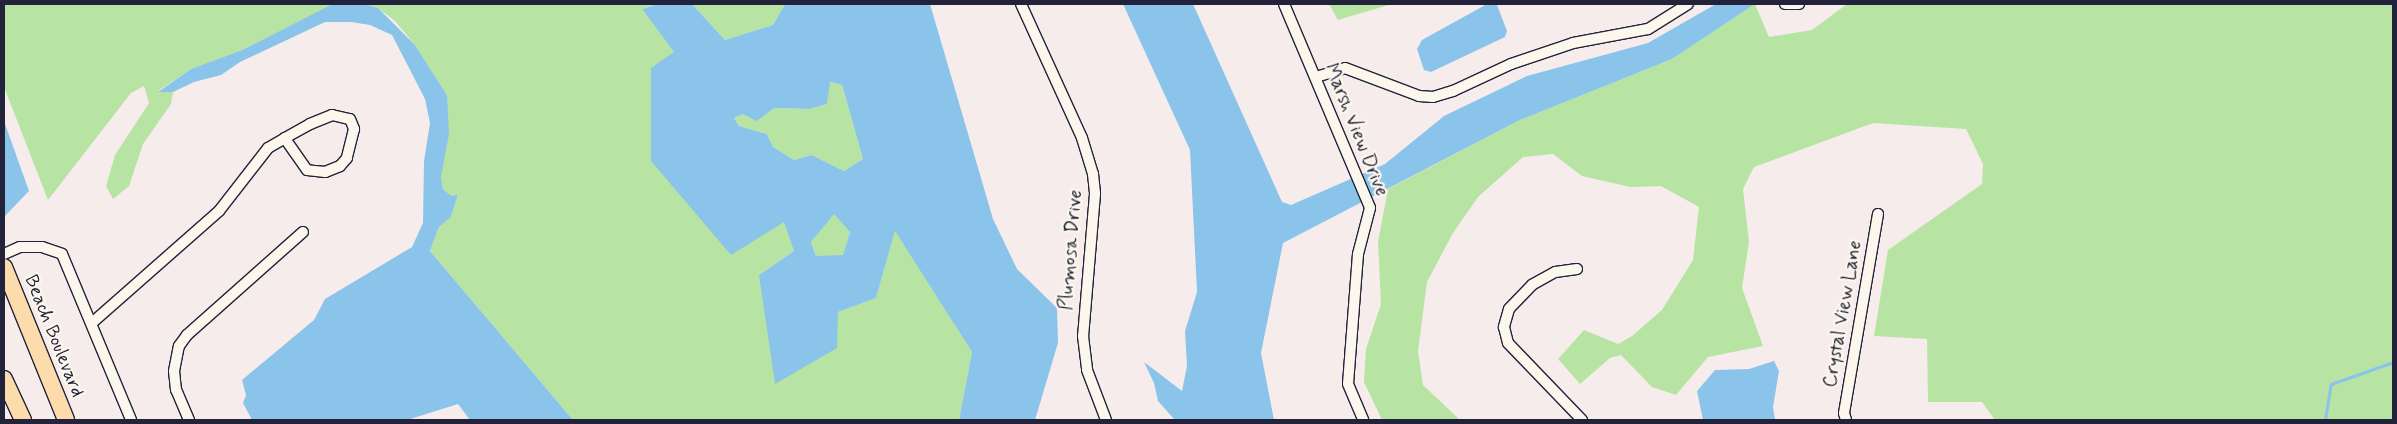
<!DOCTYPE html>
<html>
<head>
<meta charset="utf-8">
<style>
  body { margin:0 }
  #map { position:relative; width:2397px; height:424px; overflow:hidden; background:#f7ecec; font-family:Mynerve,sans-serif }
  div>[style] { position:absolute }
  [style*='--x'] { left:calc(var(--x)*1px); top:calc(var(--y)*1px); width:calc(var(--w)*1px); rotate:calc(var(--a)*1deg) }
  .green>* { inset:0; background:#b7e4a2 }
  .water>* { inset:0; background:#8bc4ea }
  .stream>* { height:3px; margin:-1.5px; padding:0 1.5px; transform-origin:1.5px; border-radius:1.5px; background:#8bc4ea }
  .roads { filter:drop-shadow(1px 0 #22223b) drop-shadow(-1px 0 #22223b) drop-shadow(0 1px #22223b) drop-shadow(0 -1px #22223b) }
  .minor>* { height:10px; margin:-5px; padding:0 5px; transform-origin:5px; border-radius:5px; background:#fbf7ec }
  .trunk>* { height:16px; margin:-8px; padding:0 8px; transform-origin:8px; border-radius:8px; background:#fddcac }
  span { translate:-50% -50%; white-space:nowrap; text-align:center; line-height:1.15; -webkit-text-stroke:4.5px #fbf7ec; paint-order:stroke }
  .street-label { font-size:19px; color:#22223b }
  .frame { position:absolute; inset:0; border:5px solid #22223b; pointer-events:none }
</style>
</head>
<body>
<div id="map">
  <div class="green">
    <i style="clip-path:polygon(4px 4px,335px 4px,242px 50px,191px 69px,158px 91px,173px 92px,171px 104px,143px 144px,129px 186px,113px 199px,106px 186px,115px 155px,149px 103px,144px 86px,131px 93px,48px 200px,4px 87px)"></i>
    <i style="clip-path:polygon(365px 4px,659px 4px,642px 9px,675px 53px,785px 222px,794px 251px,759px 275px,838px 312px,876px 298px,895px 230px,972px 352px,959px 420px,573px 420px,430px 251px,439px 227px,451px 217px,458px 196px,451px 197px,443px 189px,441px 177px,447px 95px,415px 45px,395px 21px,378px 8px)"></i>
    <i style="clip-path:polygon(692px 4px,785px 4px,773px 25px,725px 40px)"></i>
    <i style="clip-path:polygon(1329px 4px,1392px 4px,1338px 20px)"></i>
    <i style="clip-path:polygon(1755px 4px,1769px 37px,1812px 30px,1847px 4px,2393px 4px,2393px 420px,1995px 420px,1982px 402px,1928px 402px,1927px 339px,1874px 336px,1888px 250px,1982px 184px,1983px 164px,1966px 129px,1873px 123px,1754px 167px,1743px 189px,1749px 242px,1742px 288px,1763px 346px,1708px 357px,1676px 395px,1652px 387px,1621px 355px,1610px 358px,1580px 384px,1558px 359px,1584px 330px,1618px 344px,1632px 336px,1662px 310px,1693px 260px,1699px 207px,1661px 186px,1630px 187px,1582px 176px,1553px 154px,1523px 157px,1478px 197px,1453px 233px,1427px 282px,1418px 351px,1423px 385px,1460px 420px,1382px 420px,1364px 382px,1366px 349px,1381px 304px,1378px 242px,1388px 189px,1520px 120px,1672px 59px)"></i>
    <i style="clip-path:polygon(829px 82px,842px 85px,863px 159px,844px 171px,812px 155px,794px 160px,773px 147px,767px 134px,739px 126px,734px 118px,743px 114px,758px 120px,774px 108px,811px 109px,827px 104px)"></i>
    <i style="clip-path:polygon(834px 213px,850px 232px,843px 256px,816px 256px,811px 242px)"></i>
  </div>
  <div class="water">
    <i style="clip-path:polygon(333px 4px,365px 4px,378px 8px,415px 45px,447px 95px,449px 134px,441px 177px,443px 189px,451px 196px,458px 195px,451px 217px,439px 227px,430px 251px,573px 420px,470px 420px,458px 404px,407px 420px,252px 420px,243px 403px,246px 395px,242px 380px,314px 320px,325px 299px,412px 247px,423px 223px,424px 161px,430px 123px,425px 99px,392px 35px,370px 25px,351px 22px,325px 22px,240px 62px,221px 75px,194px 82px,173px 92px,158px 92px,191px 69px,242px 50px)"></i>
    <i style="clip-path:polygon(evenodd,659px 4px,692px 4px,725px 40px,773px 25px,785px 4px,930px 4px,993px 219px,1017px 269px,1057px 308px,1058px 343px,1035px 420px,959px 420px,972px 352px,895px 231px,876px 298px,838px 312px,837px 348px,775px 384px,759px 275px,794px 251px,784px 222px,731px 255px,651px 161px,651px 68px,674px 52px,642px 9px,659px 4px,830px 82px,842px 85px,863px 159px,844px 171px,812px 155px,794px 160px,773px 147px,767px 134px,739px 126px,734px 118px,743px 114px,757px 121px,774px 108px,810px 109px,827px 104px,830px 82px,659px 4px,834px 214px,850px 232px,843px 255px,816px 256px,811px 242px,834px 214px)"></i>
    <i style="clip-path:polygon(1123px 4px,1193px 4px,1282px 202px,1291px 205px,1385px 164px,1444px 116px,1527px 76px,1648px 43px,1716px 4px,1755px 4px,1672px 59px,1520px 120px,1283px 243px,1261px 353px,1274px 420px,1175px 420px,1158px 401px,1154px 383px,1144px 362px,1182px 391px,1187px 366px,1185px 331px,1197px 292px,1190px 150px)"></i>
    <i style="clip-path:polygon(1487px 4px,1497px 5px,1507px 31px,1505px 37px,1431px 72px,1424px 70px,1417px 49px,1422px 40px)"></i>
    <i style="clip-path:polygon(4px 121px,29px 191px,4px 217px)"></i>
    <i style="clip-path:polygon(1774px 361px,1779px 371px,1773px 407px,1775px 420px,1703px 420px,1697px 391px,1715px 370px,1749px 369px)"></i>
  </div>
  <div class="stream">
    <i style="--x:2325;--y:420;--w:36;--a:-81"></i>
    <i style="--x:2331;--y:384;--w:66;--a:-19.5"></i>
  </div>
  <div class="roads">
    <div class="minor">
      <i style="--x:1021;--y:4;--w:147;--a:65.5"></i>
      <i style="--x:1082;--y:138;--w:38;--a:73"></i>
      <i style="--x:1093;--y:174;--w:20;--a:84"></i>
      <i style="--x:1095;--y:194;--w:143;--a:94.8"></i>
      <i style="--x:1083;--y:336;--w:34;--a:83"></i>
      <i style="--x:1087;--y:370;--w:53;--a:69.2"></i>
      <i style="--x:1284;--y:4;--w:221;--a:67.1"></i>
      <i style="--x:1370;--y:208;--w:48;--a:104.6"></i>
      <i style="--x:1358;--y:254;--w:130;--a:94.4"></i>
      <i style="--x:1348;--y:384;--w:39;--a:67"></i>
      <i style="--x:1785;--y:4;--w:14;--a:0"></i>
      <i style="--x:1316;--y:77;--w:30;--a:-17"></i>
      <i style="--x:1345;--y:68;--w:79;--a:20.7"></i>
      <i style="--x:1419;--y:96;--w:14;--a:4"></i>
      <i style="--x:1433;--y:97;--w:21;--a:-17"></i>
      <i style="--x:1453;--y:91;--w:64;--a:-25"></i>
      <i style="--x:1511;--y:64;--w:65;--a:-18.7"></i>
      <i style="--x:1573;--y:43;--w:76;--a:-10.6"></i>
      <i style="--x:1648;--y:29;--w:47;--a:-32"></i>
      <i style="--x:4;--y:254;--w:17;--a:-24"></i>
      <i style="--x:20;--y:247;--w:22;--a:0"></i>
      <i style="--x:42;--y:247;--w:21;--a:19"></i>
      <i style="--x:62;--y:254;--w:180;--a:67.4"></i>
      <i style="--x:1577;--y:269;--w:22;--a:172"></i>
      <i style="--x:1555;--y:272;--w:26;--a:151"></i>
      <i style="--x:1532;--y:285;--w:33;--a:134"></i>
      <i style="--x:1509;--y:309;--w:19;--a:106"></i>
      <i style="--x:1504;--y:327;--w:16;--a:76"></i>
      <i style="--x:1508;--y:343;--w:107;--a:46.1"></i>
      <i style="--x:93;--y:322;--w:168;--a:-41.4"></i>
      <i style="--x:219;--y:211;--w:80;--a:-52.1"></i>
      <i style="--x:268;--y:148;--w:20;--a:-30"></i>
      <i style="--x:285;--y:138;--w:29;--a:-29"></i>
      <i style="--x:310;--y:124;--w:24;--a:-22"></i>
      <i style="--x:332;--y:115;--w:18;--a:13"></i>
      <i style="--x:350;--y:119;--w:11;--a:68"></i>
      <i style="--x:354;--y:129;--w:30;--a:104"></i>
      <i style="--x:347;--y:158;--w:11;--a:131"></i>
      <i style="--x:340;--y:166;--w:16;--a:158"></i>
      <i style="--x:325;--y:172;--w:18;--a:-174"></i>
      <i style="--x:307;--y:170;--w:39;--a:-125"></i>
      <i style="--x:189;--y:420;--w:33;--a:-113"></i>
      <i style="--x:176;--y:390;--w:19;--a:-96"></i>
      <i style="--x:174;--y:371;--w:25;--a:-79"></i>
      <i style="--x:179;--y:346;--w:14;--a:-54"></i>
      <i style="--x:187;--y:335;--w:155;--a:-41.6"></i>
      <i style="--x:1846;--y:420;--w:7;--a:-106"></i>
      <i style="--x:1844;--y:413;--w:202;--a:-80.3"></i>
    </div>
    <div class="trunk">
      <i style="--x:4;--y:267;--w:165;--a:67.9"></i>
      <i style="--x:4;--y:379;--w:45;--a:65.1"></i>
    </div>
  </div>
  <div class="street-label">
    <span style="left:1356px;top:130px;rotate:68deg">Marsh View Drive</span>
    <span style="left:1071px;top:250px;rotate:-85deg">Plumosa Drive</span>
    <span style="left:1843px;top:314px;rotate:-80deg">Crystal View Lane</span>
    <span style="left:54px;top:336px;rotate:68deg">Beach Boulevard</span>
  </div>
  <div class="frame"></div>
</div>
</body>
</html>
